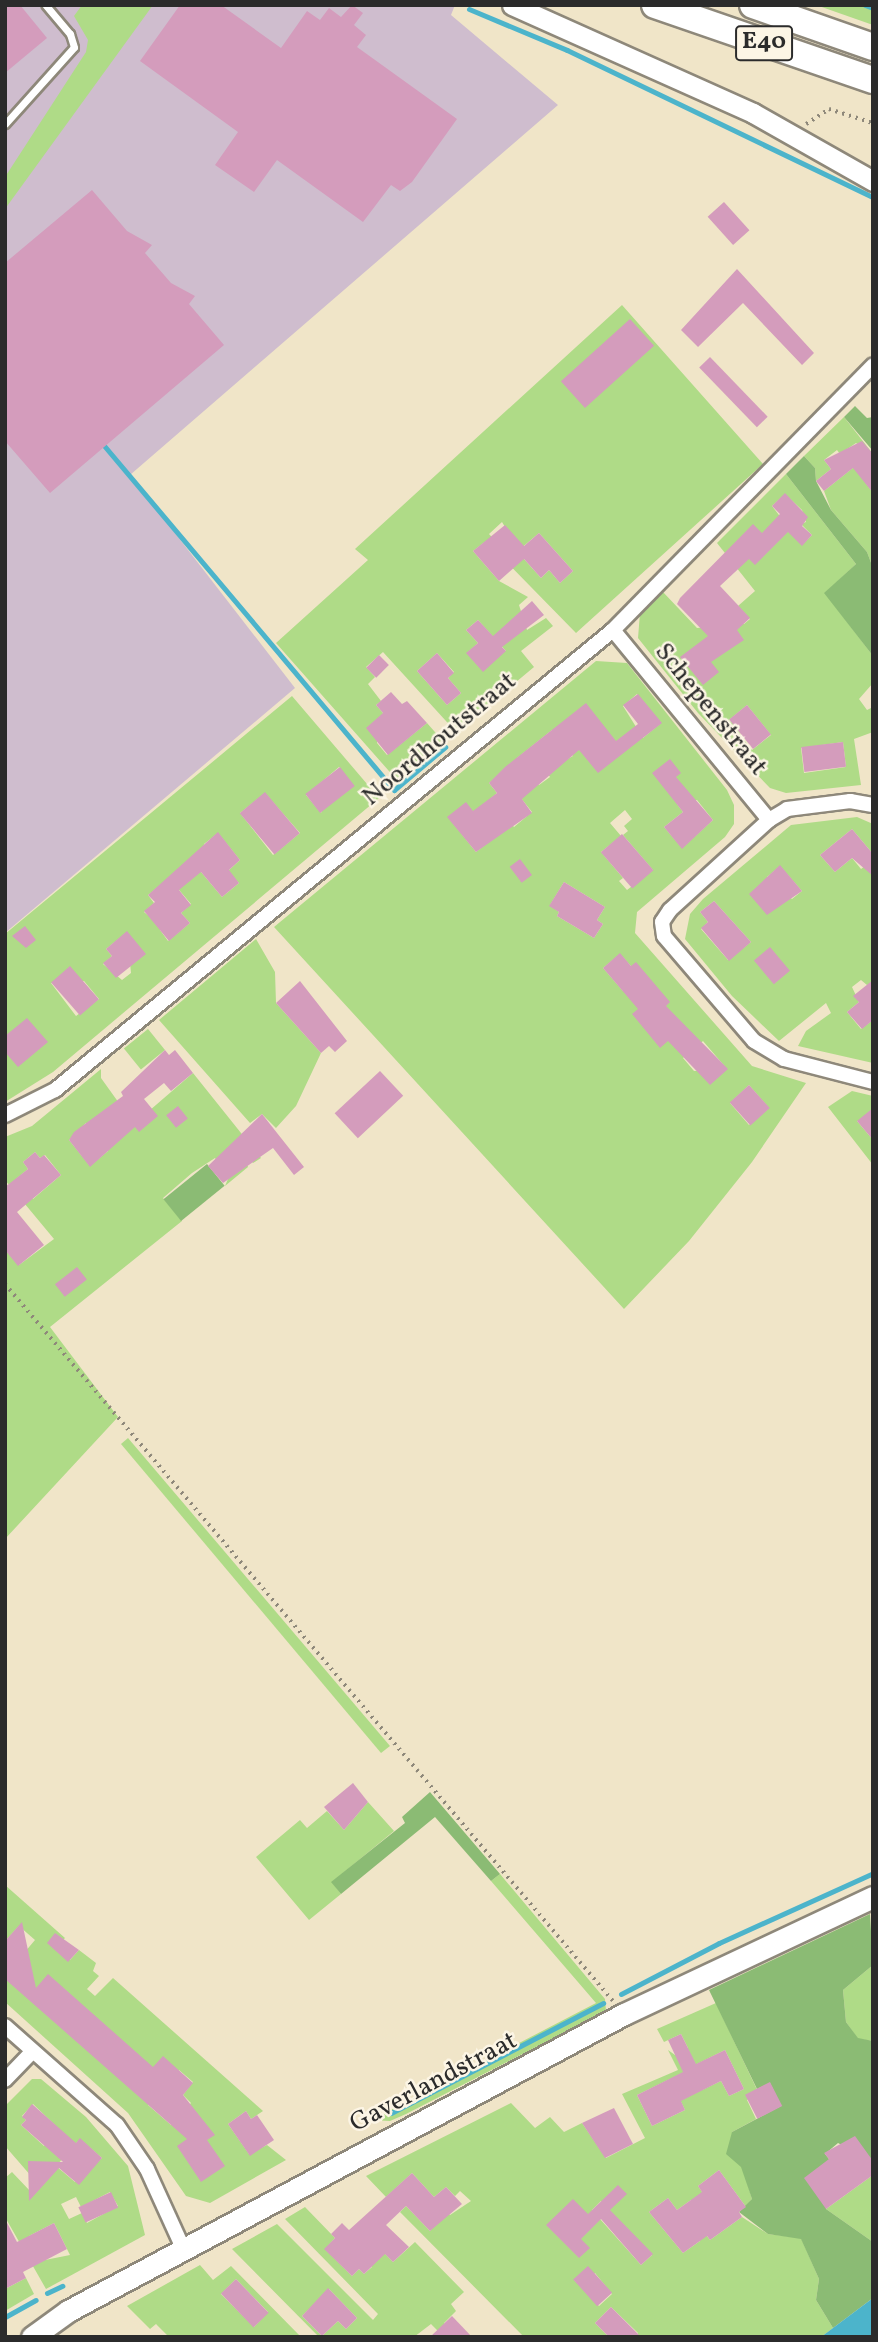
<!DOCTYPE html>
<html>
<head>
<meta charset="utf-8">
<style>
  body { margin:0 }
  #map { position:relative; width:878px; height:2342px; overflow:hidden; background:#f0e5c8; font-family:Vollkorn,serif }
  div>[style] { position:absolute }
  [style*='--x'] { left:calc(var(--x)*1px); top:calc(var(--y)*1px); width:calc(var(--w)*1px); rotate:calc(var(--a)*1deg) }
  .industrial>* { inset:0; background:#cfbdce }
  .green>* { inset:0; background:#afdb87; transform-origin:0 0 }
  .forest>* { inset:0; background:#8bbb74; transform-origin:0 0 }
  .water>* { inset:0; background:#4cb4cb }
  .stream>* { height:5px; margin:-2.5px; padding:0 2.5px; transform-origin:2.5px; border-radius:2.5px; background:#4cb4cb }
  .building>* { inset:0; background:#d49cbc; transform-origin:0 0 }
  .path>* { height:3.5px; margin-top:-1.75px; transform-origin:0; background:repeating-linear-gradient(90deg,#8e887a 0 2px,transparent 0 7px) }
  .roads { filter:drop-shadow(2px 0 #8e887a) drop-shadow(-2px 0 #8e887a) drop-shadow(0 2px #8e887a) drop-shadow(0 -2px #8e887a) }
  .service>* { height:7px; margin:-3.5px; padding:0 3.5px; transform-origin:3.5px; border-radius:3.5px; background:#fff }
  .minor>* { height:14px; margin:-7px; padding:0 7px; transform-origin:7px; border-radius:7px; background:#fff }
  .tertiary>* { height:19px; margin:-9.5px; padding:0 9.5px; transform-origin:9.5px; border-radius:9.5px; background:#fff }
  .secondary>* { height:21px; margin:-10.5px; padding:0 10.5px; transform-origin:10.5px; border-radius:10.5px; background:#fff }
  .motorway>* { height:26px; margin:-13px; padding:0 13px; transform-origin:13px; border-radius:13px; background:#fff }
  span { translate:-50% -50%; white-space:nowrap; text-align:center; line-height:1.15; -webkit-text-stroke:5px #fcf5e5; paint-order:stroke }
  .shield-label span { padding:2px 5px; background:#fcf5e5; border:2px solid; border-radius:5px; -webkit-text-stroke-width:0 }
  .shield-label { font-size:24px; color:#2b2b2b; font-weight:700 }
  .street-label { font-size:26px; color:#2b2b2b }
  .frame { position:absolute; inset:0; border:7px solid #2b2b2b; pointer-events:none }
</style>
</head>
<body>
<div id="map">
  <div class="industrial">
    <i style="clip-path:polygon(5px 5px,455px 5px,451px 15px,558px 105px,130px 475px,295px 688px,5px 933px)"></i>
  </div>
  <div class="green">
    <i style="clip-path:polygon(82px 5px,153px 5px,5px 209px,5px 177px,86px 52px,88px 40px,74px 16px)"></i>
    <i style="clip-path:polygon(816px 5px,873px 5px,873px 25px)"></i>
    <i style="clip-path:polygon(evenodd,622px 305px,763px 464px,576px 633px,486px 541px,473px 551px,499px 581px,528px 597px,519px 605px,527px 630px,546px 618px,553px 626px,521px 651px,534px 667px,456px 732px,383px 652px,366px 667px,375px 677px,368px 684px,381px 701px,376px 705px,383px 713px,377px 743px,387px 755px,427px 723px,442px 740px,396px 779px,276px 643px,368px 560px,355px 549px,622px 305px,502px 522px,519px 550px,539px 533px,573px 571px,560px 583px,549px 570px,541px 578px,523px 558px,516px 564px,489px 534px,502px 522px,622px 305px,478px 620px,506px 651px,467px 653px,478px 643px,466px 630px,478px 620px,622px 305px,437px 653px,454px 672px,448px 678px,461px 693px,447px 705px,417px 671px,437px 653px)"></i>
    <i style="clip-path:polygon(844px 417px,873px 454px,856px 443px,840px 454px,837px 450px,824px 460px,831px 469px,816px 481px,815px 468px,804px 456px)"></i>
    <i style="clip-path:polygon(854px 467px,873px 493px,873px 568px,867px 552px,831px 510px,824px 491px)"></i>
    <i style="clip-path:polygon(evenodd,786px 474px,856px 564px,825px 593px,873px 656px,873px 683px,859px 699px,867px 710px,873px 707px,873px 732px,854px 739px,861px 785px,786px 793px,770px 788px,698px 713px,638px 638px,640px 613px,663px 592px,697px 628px,744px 624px,750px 619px,738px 606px,755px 591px,717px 543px,786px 474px,785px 494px,802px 510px,806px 522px,801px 524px,812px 535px,802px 545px,772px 506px,785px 494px,786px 474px,747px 705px,771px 735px,752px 750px,739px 734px,742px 730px,729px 720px,747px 705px,786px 474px,843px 742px,846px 767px,804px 773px,801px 748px,843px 742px)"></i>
    <i style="clip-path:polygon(evenodd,596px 661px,627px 663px,727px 790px,734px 805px,734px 824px,725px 837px,637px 912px,635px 933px,752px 1066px,806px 1083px,752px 1162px,689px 1241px,624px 1309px,274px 927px,596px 661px,637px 694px,661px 723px,643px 738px,623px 706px,637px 694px,596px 661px,552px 730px,573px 756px,546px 771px,550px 777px,539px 785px,517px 758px,552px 730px,596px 661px,502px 774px,532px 812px,514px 827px,490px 799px,497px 793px,489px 783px,502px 774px,596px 661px,697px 800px,713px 820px,682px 848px,664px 827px,683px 812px,677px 804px,697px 800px,596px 661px,625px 810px,632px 819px,624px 826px,628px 831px,623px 835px,653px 870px,627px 890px,619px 881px,623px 878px,601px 852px,621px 836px,610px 823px,625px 810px,596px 661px,448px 817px,494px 838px,476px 852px,448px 817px,596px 661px,564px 882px,605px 907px,597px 920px,603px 924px,594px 938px,557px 916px,559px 912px,550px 905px,564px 882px,596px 661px,620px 954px,631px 966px,623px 991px,603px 968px,620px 954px,596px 661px,703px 1041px,727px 1069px,694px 1071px,683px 1058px,703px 1041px,596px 661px,749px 1085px,769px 1108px,749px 1125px,730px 1103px,749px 1085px)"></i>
    <i style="clip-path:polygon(evenodd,292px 696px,379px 798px,53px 1072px,5px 1102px,5px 934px,292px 696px,339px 767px,340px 767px,321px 813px,306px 795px,339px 767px,292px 696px,265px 793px,300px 833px,273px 855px,240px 813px,265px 793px,292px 696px,218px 833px,240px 860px,227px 872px,239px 883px,222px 897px,201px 872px,204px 844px,218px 833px,292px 696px,169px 878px,191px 904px,181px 913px,190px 923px,168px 941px,160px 930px,162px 927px,144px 912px,154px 903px,148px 895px,169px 878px,292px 696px,127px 932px,131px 973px,122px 980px,103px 964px,112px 956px,106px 949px,127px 932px,292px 696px,84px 981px,99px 999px,76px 1016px,51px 983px,84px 981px)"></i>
    <i style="clip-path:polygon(evenodd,857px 817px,873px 824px,873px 854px,852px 829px,820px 855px,835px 872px,852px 858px,861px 869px,873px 860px,868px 870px,873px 876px,873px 990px,861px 980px,852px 987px,859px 1002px,847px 1012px,861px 1029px,873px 1020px,873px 1063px,798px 1046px,806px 1031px,831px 1013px,826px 1003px,779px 1041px,732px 996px,685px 939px,690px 914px,703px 899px,791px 825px,857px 817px,780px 866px,802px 891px,792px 899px,767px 877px,780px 866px,857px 817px,714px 901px,751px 942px,728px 960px,701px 929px,708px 922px,700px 912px,714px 901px)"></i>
    <i style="clip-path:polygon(256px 939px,275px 972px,276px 1003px,321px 1053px,296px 1106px,276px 1128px,262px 1114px,250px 1123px,159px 1020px)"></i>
    <i style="left:148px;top:1029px;width:27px;height:31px;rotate:51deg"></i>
    <i style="clip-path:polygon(evenodd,101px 1069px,101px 1078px,139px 1131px,142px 1117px,193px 1073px,261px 1158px,253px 1163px,243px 1152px,248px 1167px,225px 1186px,228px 1179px,215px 1158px,192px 1173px,163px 1198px,182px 1221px,50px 1327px,118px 1417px,5px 1539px,5px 1250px,19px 1265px,54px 1239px,5px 1180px,5px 1137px,32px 1126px,101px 1069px,86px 1123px,108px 1151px,90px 1166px,69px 1140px,86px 1123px,101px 1069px,35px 1152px,40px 1158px,45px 1155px,61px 1175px,33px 1199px,16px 1179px,28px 1169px,23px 1162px,35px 1152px)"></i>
    <i style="clip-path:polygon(852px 1091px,873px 1096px,873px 1119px,857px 1121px,873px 1140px,873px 1165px,828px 1107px)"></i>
    <i style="clip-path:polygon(128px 1438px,390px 1746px,381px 1753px,121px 1444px)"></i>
    <i style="clip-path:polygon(368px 1802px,394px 1831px,332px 1882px,341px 1894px,309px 1920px,256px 1857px,300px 1820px,307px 1828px,327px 1811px,344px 1830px)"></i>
    <i style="clip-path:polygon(500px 1874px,605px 1999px,606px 2011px,406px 2114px,390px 2121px,371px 2120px,596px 2003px,491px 1881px)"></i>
    <i style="clip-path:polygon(evenodd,5px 1885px,65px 1938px,56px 1947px,70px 1960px,79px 1950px,96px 1963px,93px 1971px,99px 1976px,87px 1989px,95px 1996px,113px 1978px,263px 2111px,251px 2119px,246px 2111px,228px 2124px,249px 2154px,267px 2145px,286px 2160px,210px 2203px,186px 2196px,128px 2113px,5px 2002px,5px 1979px,30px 1961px,24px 1953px,35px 1940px,19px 1926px,5px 1941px,5px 1885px,179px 2070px,193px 2082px,183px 2095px,191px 2103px,171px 2125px,148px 2105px,179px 2070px)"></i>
    <i style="clip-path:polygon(873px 1965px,873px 2041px,858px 2039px,846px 2022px,843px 1990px)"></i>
    <i style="clip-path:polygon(evenodd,716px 2003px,759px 2094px,747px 2100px,756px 2119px,732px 2132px,752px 2199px,746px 2207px,719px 2170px,698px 2186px,707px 2199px,696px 2206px,691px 2200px,677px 2210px,668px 2198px,649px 2212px,683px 2253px,700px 2241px,700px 2227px,710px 2240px,742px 2217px,768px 2234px,801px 2238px,819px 2279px,816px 2300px,833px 2328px,821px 2337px,636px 2337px,638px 2333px,611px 2307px,595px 2323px,609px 2337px,524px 2337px,400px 2212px,406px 2206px,430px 2231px,446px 2211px,450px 2215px,471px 2201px,460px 2191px,455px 2196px,446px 2187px,434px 2197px,412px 2173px,386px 2197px,366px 2176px,511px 2103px,535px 2128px,550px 2117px,564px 2132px,582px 2123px,606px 2158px,645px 2138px,622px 2094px,678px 2070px,668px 2050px,675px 2055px,688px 2048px,681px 2034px,664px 2042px,657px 2029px,716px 2003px,725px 2050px,744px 2089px,729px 2096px,721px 2081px,702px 2090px,691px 2067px,725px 2050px,716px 2003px,670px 2079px,685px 2110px,652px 2126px,637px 2095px,670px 2079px,716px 2003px,601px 2201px,652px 2255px,641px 2265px,592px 2210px,601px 2201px,716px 2003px,595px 2273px,612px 2294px,599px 2306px,574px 2280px,578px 2276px,585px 2283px,595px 2273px)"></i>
    <i style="clip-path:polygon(evenodd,32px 2079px,41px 2079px,86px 2117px,128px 2166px,145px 2235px,46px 2289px,5px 2217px,5px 2178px,12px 2172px,30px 2191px,38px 2184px,5px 2146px,5px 2106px,32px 2079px,33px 2104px,59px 2129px,44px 2146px,21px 2125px,26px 2120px,22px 2116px,33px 2104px,32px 2079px,80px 2139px,102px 2158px,75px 2182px,56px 2166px,80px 2139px,32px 2079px,110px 2192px,118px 2206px,87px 2223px,82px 2213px,69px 2219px,61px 2204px,76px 2197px,81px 2207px,110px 2192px,32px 2079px,54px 2223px,70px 2255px,45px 2260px,29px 2236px,54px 2223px)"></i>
    <i style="clip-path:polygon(873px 2175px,873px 2242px,826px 2209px)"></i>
    <i style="clip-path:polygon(evenodd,305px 2207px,335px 2238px,325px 2249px,352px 2276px,359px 2269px,364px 2274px,372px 2267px,354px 2248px,367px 2235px,393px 2262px,415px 2242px,464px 2292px,451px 2304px,456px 2311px,444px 2323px,457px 2337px,444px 2337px,431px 2324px,414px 2337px,319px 2337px,232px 2249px,277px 2224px,373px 2320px,378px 2314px,285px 2219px,305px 2207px,329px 2289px,357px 2318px,346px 2329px,338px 2321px,322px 2336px,302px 2316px,329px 2289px)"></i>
    <i style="clip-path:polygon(evenodd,200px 2265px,213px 2280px,231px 2266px,301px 2337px,169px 2337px,156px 2324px,150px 2329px,127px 2306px,200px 2265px,236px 2279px,268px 2312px,254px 2327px,221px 2294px,236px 2279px)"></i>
    <i style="clip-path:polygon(26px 2278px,34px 2294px,5px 2311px,5px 2289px)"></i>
  </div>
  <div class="forest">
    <i style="clip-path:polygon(855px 406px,867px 418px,873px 417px,873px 451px,844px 417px)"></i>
    <i style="clip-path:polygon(804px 456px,815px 468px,816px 481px,831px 510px,867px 552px,873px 568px,873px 656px,824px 593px,856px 564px,786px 474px)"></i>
    <i style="left:207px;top:1164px;width:28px;height:56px;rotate:51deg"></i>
    <i style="clip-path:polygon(430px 1792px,500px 1874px,491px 1881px,435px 1817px,341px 1894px,331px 1882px,405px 1823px,402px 1817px)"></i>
    <i style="clip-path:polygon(870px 1914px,873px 1965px,843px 1990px,846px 2022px,858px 2038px,873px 2041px,873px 2161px,838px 2143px,825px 2154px,829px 2159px,826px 2209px,873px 2242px,873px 2298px,833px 2328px,816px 2300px,819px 2279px,801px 2239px,768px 2234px,739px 2212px,752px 2199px,741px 2167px,726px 2154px,732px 2132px,781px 2106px,770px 2083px,757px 2089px,709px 1990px)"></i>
  </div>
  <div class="water">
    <i style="clip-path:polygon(873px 2298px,873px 2337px,821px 2337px)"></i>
  </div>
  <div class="stream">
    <i style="--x:865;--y:5;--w:9;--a:21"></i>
    <i style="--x:469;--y:9;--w:106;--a:22.7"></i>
    <i style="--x:567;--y:50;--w:339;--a:25.7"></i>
    <i style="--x:101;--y:442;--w:455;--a:49.9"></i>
    <i style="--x:394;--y:790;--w:67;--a:-40.1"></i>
    <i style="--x:621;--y:1994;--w:110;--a:-27.5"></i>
    <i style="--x:719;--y:1943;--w:169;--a:-24.4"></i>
    <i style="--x:391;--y:2113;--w:239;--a:-27.4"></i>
    <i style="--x:47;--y:2293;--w:17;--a:-25"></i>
    <i style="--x:5;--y:2317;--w:35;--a:-29"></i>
  </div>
  <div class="building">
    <i style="clip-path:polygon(5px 5px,20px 5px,47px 38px,5px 73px)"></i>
    <i style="clip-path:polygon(180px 5px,221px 5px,281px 48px,307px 11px,320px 20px,329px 8px,341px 17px,352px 5px,363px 13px,354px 25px,366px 35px,357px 47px,457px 119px,412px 182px,400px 191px,391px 185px,363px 222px,277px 160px,254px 192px,215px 165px,238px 132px,140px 61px)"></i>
    <i style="clip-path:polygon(92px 190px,127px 231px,152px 245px,145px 253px,171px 283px,195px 296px,189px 304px,224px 345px,50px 493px,5px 441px,5px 263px)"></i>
    <i style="left:724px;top:202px;width:38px;height:22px;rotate:48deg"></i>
    <i style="clip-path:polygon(737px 269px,814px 353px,802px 365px,743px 303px,698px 347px,681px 330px)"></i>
    <i style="left:630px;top:319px;width:36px;height:93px;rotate:48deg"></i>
    <i style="left:710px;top:357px;width:83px;height:15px;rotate:46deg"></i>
    <i style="clip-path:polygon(862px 441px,873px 454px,873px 493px,853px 468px,824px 491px,816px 481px,831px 469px,824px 460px)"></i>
    <i style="clip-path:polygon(785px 493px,808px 517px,802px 526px,812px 535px,802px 546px,788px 532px,755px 565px,749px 559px,720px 586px,750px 618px,737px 630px,744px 640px,711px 662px,719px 672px,703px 685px,680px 657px,708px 636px,677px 604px,680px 598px,753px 524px,762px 533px,780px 514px,772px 506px)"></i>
    <i style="clip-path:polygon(505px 525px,524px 546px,539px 533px,573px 571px,560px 583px,549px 570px,541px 578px,524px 559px,499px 581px,473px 551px)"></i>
    <i style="clip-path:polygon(532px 601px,544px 615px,502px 647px,506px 651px,483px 672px,466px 653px,478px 643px,466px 630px,478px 620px,493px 636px)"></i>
    <i style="clip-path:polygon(437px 653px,454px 673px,448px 678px,461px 693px,447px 705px,417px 671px)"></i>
    <i style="left:379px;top:655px;width:14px;height:18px;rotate:45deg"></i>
    <i style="clip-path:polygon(391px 692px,402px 704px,407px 701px,427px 723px,388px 755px,366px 728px,383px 713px,376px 705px)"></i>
    <i style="clip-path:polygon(638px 694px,662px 723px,598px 773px,579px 750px,522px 799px,532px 813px,476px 852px,447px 817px,466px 802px,473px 811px,497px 793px,489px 783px,505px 767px,586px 703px,616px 741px,638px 724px,623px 705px)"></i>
    <i style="left:747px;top:705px;width:38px;height:23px;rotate:51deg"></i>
    <i style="left:843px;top:742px;width:25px;height:42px;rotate:83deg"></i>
    <i style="clip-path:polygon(670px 759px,681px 773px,676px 777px,713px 820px,682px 849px,664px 827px,683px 812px,652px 773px)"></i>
    <i style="left:340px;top:767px;width:24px;height:44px;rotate:52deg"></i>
    <i style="left:265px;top:792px;width:54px;height:33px;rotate:50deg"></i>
    <i style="clip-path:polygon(852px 829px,873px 854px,873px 876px,852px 858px,835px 872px,820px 855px)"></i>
    <i style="clip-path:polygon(218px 832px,240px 860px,229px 870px,239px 883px,222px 897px,201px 872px,179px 890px,191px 905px,181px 913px,190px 923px,169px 941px,144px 911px,155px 902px,148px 895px)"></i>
    <i style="left:622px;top:834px;width:48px;height:28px;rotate:49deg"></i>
    <i style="left:520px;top:859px;width:20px;height:13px;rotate:53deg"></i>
    <i style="clip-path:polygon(780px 865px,802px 891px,767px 915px,749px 894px)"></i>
    <i style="clip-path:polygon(564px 882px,605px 907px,597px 920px,603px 924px,594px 938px,557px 916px,559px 912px,549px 906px)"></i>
    <i style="clip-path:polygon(714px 901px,751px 942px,729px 961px,701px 928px,708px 922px,700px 912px)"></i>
    <i style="clip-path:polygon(25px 926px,36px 940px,26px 948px,12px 936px)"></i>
    <i style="clip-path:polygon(127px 931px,146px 954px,116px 978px,103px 963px,112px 956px,106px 949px)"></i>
    <i style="left:770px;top:947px;width:31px;height:21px;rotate:50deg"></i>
    <i style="clip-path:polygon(620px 953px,631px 966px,636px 962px,670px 1002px,666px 1006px,728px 1069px,710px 1085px,668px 1041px,660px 1048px,632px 1014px,638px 1009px,603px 968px)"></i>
    <i style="left:70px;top:966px;width:44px;height:25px;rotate:49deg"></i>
    <i style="clip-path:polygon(873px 980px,873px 1020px,862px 1029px,847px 1012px,859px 1002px,853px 996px)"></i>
    <i style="clip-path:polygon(300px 981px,347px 1041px,335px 1052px,329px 1046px,321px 1053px,276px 1003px)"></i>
    <i style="clip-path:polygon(27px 1018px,48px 1042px,18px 1067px,5px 1052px,5px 1036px)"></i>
    <i style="clip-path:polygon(165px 1050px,169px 1055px,175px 1050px,193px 1073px,171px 1091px,164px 1083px,144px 1099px,158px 1116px,139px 1132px,135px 1127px,90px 1167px,69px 1140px,74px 1132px,123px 1096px,121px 1092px)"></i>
    <i style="left:380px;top:1071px;width:34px;height:62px;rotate:47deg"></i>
    <i style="left:749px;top:1085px;width:31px;height:26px;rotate:48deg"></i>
    <i style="left:178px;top:1106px;width:16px;height:15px;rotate:52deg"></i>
    <i style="clip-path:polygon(873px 1108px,873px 1140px,857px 1121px)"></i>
    <i style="clip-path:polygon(262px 1114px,304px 1167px,294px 1175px,273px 1148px,223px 1183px,208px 1166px)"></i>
    <i style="clip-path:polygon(35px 1152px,40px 1158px,44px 1155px,61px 1175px,17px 1212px,44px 1245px,18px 1266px,5px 1250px,5px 1187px,28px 1169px,23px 1162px)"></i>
    <i style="left:77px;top:1267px;width:16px;height:28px;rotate:52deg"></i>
    <i style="clip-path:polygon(353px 1783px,368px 1802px,344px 1830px,324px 1807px)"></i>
    <i style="clip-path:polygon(22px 1922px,36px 1988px,48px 1974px,153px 2067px,163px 2056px,193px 2083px,183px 2095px,215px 2135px,207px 2140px,225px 2166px,201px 2182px,177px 2146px,187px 2139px,5px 1979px,5px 1941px)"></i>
    <i style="clip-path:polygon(55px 1933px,79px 1950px,68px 1962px,47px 1943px)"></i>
    <i style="clip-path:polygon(681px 2034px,696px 2064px,725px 2050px,744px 2089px,729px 2096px,721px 2081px,681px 2101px,685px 2110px,652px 2126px,637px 2095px,683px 2072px,668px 2040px)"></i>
    <i style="left:770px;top:2082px;width:27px;height:28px;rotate:63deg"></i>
    <i style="clip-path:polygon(32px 2104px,76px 2143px,80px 2138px,102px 2158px,79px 2185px,59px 2168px,29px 2201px,28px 2161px,63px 2162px,21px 2125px,26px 2120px,22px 2117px)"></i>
    <i style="clip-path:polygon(614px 2108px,633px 2144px,605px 2158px,582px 2123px)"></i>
    <i style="clip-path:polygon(246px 2111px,251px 2119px,257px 2115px,274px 2140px,250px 2156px,228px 2124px)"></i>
    <i style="clip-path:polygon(855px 2136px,873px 2161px,873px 2175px,826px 2209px,804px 2178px,829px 2159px,824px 2153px)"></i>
    <i style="clip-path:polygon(719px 2170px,746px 2207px,739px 2212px,742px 2217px,710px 2240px,707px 2236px,683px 2253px,649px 2212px,668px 2198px,677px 2210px,702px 2192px,698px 2186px)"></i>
    <i style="clip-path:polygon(412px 2173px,434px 2197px,446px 2187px,462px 2204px,430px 2231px,406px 2206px,386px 2225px,409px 2247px,393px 2262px,385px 2254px,364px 2274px,359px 2269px,352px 2276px,324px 2249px,335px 2238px,331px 2234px,342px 2223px,349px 2230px)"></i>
    <i style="clip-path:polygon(618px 2185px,627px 2194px,610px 2210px,653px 2254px,641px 2265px,601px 2219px,581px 2239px,590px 2248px,579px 2258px,546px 2225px,573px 2199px,588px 2214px)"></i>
    <i style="left:111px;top:2192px;width:17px;height:36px;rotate:65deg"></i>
    <i style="clip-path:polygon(5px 2219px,17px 2242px,54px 2223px,67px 2249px,23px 2272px,26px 2278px,5px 2289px)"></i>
    <i style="left:588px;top:2266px;width:36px;height:20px;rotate:48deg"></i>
    <i style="left:236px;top:2279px;width:47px;height:21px;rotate:46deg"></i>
    <i style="clip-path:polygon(328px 2288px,357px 2318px,346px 2329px,338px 2321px,322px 2336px,302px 2316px)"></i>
    <i style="clip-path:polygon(611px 2307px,641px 2337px,609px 2337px,595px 2323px)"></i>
    <i style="clip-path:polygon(452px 2316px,472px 2337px,430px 2337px)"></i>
  </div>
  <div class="path">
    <i style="--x:806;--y:124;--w:27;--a:-33"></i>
    <i style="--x:829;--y:109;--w:46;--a:17.7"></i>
    <i style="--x:5;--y:1284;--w:940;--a:49.7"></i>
  </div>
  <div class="roads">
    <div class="service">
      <i style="--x:5;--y:124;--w:103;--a:-48.1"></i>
      <i style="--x:74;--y:47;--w:14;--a:-107"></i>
      <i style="--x:70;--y:34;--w:38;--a:-130"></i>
    </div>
    <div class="minor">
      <i style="--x:613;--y:630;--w:246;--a:50.6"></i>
      <i style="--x:769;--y:820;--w:21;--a:-31"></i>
      <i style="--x:787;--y:809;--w:64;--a:-7.2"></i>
      <i style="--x:850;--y:801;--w:23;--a:10"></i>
      <i style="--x:769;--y:820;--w:134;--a:137.7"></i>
      <i style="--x:670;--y:910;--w:14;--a:124"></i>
      <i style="--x:662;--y:922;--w:14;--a:82"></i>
      <i style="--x:664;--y:936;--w:138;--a:49.4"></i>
      <i style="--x:754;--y:1041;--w:35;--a:31"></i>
      <i style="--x:784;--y:1059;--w:92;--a:14.5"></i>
      <i style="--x:5;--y:1115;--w:56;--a:-26.6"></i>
      <i style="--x:55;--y:1090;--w:723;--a:-39.5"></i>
      <i style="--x:613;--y:630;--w:371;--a:-45.5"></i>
      <i style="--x:5;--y:2026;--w:149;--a:41.5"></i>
      <i style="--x:117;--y:2125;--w:53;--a:55.7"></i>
      <i style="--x:147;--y:2169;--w:87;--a:65.5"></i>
      <i style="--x:5;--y:2080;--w:40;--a:-46"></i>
    </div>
    <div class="tertiary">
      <i style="--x:512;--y:5;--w:264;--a:24.1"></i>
      <i style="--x:753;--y:113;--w:138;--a:29.5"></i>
    </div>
    <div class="secondary">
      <i style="--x:32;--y:2337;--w:44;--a:-35.8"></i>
      <i style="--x:68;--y:2311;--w:630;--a:-28.11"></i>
      <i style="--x:624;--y:2014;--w:275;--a:-25.2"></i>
    </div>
    <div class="motorway">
      <i style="--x:655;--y:5;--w:231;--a:19"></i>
      <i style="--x:753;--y:5;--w:127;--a:19.3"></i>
    </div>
  </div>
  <div class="shield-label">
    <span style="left:764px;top:43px">E40</span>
  </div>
  <div class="street-label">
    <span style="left:710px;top:710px;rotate:51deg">Schepenstraat</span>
    <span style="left:440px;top:740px;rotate:-40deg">Noordhoutstraat</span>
    <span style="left:434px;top:2083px;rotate:-28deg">Gaverlandstraat</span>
  </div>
  <div class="frame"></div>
</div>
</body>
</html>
